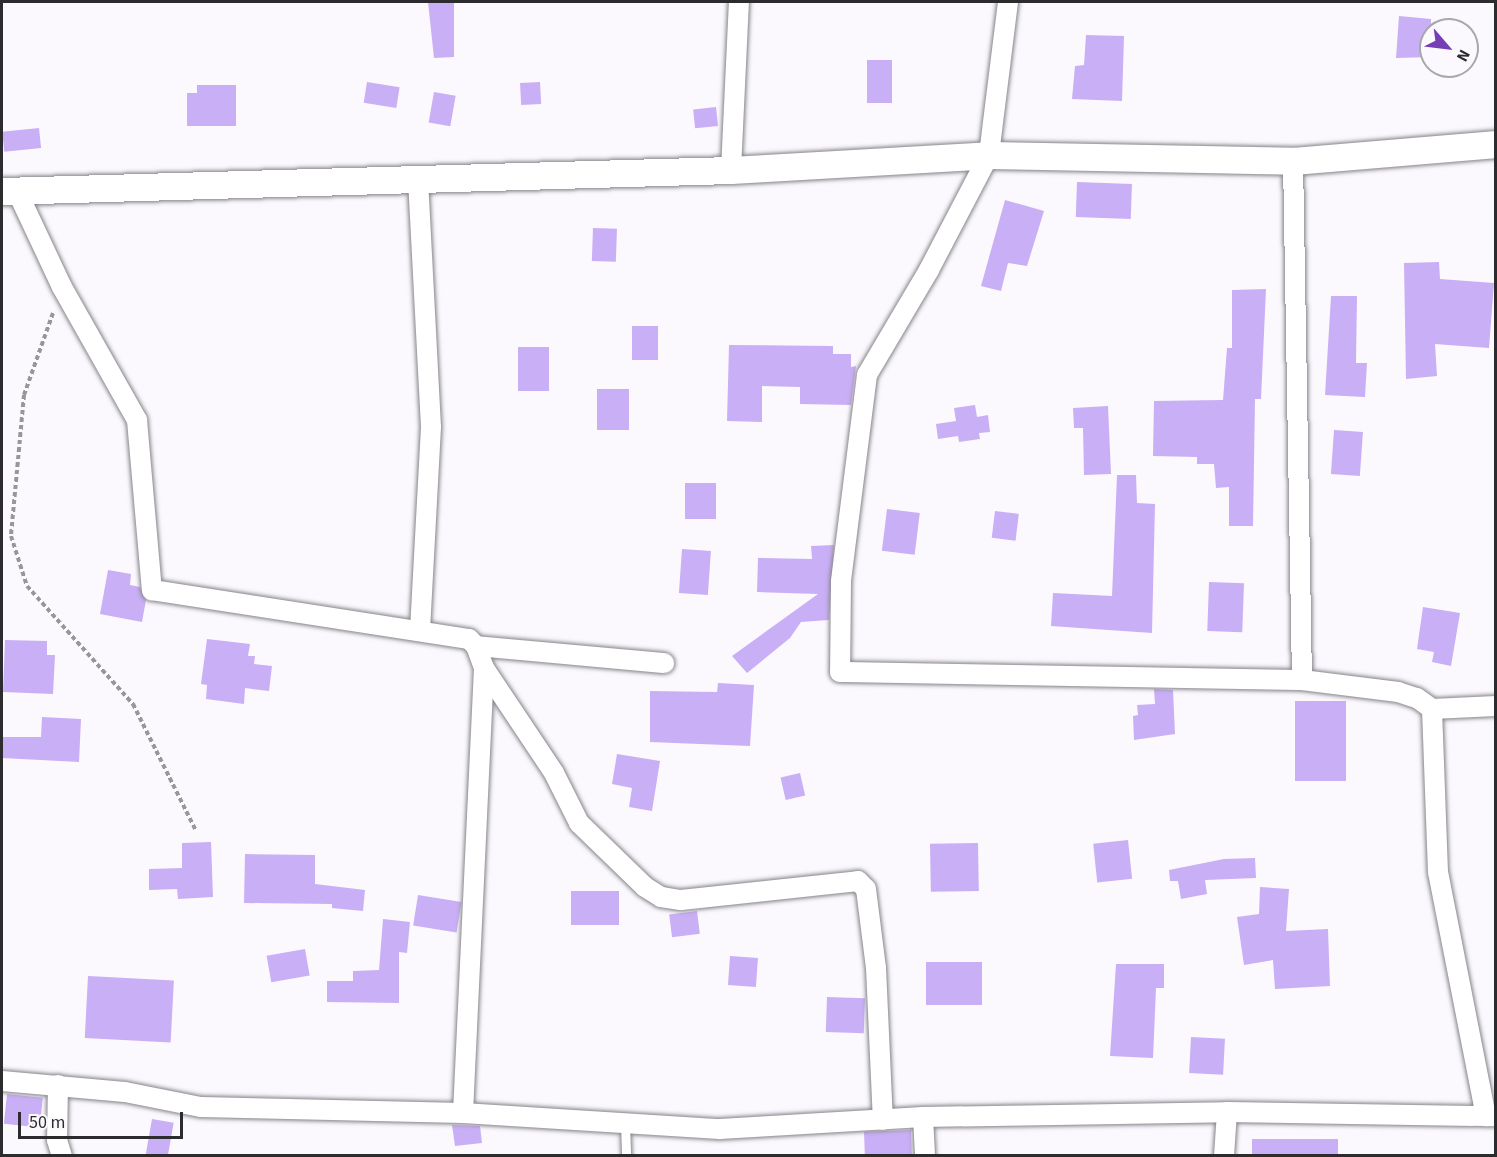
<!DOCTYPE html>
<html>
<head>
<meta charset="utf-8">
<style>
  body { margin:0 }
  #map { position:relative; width:1497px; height:1157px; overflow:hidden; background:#fbf9fe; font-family:"Source Sans 3",sans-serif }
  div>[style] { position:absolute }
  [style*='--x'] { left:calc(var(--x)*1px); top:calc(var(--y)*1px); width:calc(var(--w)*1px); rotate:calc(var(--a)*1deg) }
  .building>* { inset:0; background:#c9aff5; transform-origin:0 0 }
  .path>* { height:4px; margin-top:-2px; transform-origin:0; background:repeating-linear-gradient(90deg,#98969a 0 4.5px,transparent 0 7.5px) }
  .roads { filter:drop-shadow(0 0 2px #86848a) drop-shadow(0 0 2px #86848a) }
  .service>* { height:9px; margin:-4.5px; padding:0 4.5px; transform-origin:4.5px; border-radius:4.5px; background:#fff }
  .minor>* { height:20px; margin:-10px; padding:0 10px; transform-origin:10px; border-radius:10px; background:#fff }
  .secondary>* { height:27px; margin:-13.5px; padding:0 13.5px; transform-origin:13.5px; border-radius:13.5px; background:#fff }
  span { translate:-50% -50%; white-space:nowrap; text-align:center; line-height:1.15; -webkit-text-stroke:5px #fbf9fe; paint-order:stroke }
  .frame { position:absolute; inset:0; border:3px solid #2c2b2d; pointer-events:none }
  .north { position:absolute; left:1419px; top:18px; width:60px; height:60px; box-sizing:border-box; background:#fbf9fe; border:2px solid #a8a7aa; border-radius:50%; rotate:118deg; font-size:16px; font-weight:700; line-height:24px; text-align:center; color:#2c2b2d }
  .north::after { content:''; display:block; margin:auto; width:21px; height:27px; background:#743eb4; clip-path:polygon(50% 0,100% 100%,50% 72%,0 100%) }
  .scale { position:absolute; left:18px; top:1112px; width:165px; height:27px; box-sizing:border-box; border:3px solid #2c2b2d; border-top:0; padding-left:8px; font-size:18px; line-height:21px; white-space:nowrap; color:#2c2b2d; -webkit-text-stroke:4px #fbf9fe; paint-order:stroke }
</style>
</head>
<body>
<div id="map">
  <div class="building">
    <div style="clip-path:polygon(428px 2px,454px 3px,454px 57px,434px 58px)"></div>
    <div style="clip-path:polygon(1399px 16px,1431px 19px,1431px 57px,1396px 58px)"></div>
    <div style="clip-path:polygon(1086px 35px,1124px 36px,1122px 101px,1072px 99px,1075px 66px,1084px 65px)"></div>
    <div style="left:867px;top:60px;width:25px;height:43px"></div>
    <div style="left:367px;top:82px;width:33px;height:21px;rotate:9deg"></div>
    <div style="left:540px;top:82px;width:22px;height:20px;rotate:87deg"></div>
    <div style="clip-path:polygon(197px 85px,236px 85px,236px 126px,187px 126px,187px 93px,197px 93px)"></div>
    <div style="left:434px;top:92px;width:22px;height:31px;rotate:10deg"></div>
    <div style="left:716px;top:107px;width:19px;height:23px;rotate:84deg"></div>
    <div style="left:39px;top:128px;width:20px;height:37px;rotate:84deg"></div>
    <div style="left:1077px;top:182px;width:55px;height:35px;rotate:2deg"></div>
    <div style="clip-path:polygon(1005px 200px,1044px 211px,1027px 266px,1008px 263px,1001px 291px,981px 286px)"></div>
    <div style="left:593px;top:228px;width:24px;height:33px;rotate:2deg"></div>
    <div style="clip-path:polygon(1439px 262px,1440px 279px,1494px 283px,1489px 348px,1435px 344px,1437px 376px,1406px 379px,1404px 263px)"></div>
    <div style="clip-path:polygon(1266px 289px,1261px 399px,1255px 399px,1253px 526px,1229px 526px,1229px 487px,1216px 488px,1214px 464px,1197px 464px,1197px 457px,1153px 456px,1154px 401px,1223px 400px,1227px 348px,1232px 348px,1232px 290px)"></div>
    <div style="clip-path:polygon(1331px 296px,1357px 296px,1356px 363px,1367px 363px,1365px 397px,1325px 395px)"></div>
    <div style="left:632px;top:326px;width:26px;height:34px"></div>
    <div style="clip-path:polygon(729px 345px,833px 346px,833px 354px,851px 354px,851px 367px,856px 366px,851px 405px,800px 404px,800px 387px,762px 386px,762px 422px,727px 421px)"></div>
    <div style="left:518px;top:347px;width:31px;height:44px"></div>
    <div style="left:629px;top:389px;width:41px;height:32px;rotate:90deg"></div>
    <div style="clip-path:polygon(975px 405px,977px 417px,988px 415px,990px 432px,979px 433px,980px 439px,959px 442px,958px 436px,938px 439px,936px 424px,956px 421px,954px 408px)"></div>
    <div style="clip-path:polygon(1108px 406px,1111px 474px,1084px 475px,1083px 428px,1074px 428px,1073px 408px)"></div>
    <div style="left:1334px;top:430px;width:29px;height:44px;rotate:4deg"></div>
    <div style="clip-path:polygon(1117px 475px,1136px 475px,1137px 503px,1155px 504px,1152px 633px,1051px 626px,1053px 593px,1112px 596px)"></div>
    <div style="left:685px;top:483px;width:31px;height:36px"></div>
    <div style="left:887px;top:509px;width:33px;height:42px;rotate:7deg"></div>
    <div style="left:995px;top:511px;width:24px;height:27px;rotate:7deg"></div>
    <div style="clip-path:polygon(834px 545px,829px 620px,801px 622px,790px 638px,747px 673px,732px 656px,818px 594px,757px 592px,758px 558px,812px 559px,811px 546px)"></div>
    <div style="left:682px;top:549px;width:29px;height:44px;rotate:4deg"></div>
    <div style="clip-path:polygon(108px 570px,131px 574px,130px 585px,140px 587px,146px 600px,142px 622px,100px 614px)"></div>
    <div style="left:1209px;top:582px;width:35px;height:49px;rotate:2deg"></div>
    <div style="clip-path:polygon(1423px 607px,1460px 613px,1451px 666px,1432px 662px,1434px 652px,1417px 649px)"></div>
    <div style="clip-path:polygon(207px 639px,250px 644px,248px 656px,255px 656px,254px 664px,272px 666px,269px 691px,245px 688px,244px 704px,206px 699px,207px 685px,201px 684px)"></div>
    <div style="clip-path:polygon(5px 640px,47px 641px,47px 655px,55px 655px,53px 694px,3px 692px)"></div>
    <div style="clip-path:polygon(718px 683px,754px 685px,750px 746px,650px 742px,650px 691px,717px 692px)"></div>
    <div style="clip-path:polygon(1154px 689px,1173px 690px,1175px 734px,1134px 740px,1133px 716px,1138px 715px,1137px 705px,1155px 704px)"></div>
    <div style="left:1295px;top:701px;width:51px;height:80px"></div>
    <div style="clip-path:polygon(42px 717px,81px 719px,79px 762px,2px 758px,2px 737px,41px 737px)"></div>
    <div style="clip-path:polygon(617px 754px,660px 761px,652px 811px,629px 807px,632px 788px,612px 784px)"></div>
    <div style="left:800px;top:773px;width:23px;height:20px;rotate:77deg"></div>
    <div style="left:1128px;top:840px;width:39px;height:35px;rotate:84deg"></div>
    <div style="clip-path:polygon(211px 842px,213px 897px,178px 899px,177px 889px,149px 890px,149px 869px,182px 868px,182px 843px)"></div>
    <div style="left:978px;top:843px;width:48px;height:48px;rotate:89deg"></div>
    <div style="clip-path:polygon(245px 854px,315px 855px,315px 884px,365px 890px,363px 911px,332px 908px,332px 904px,244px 903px)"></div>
    <div style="clip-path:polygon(1255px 858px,1256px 878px,1205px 880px,1207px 894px,1181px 899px,1178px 881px,1170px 881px,1169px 870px,1224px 859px)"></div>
    <div style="clip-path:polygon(1260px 887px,1289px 889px,1286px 931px,1328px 929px,1330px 986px,1275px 989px,1273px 960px,1244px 965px,1237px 917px,1259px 914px)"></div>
    <div style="left:619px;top:891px;width:34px;height:48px;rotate:90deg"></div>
    <div style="left:418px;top:895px;width:44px;height:31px;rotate:9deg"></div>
    <div style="left:697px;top:911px;width:23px;height:28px;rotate:83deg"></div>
    <div style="clip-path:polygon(383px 919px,410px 922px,407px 953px,399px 952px,399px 1003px,327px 1002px,327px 981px,353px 981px,353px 971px,379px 970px)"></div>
    <div style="left:305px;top:949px;width:27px;height:39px;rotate:80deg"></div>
    <div style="left:730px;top:956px;width:28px;height:29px;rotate:4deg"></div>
    <div style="left:926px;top:962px;width:56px;height:43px"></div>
    <div style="clip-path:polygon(1116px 964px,1164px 964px,1164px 988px,1156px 988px,1153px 1058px,1110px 1056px)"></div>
    <div style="left:88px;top:976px;width:86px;height:62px;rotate:3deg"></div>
    <div style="left:827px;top:997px;width:38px;height:35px;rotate:2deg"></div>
    <div style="left:1191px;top:1037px;width:34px;height:36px;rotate:3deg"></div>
    <div style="left:7px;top:1094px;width:36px;height:30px;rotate:6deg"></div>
    <div style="left:152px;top:1119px;width:22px;height:37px;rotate:10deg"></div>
    <div style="clip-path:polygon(452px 1125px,480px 1126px,482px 1143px,455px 1146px)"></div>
    <div style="left:911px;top:1130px;width:25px;height:47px;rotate:88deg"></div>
    <div style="left:1252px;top:1139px;width:86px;height:16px"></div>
  </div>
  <div class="path">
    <div style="--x:53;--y:313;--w:87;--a:109.5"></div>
    <div style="--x:24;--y:395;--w:142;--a:95.3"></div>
    <div style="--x:11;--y:536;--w:52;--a:72.3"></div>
    <div style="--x:27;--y:586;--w:159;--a:48.1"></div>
    <div style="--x:133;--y:704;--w:142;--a:63.6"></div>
  </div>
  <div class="roads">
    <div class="service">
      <div style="--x:625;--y:1123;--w:33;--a:88"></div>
    </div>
    <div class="minor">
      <div style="--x:1008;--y:2;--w:154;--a:97.1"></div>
      <div style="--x:989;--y:155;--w:130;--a:117.6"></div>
      <div style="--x:929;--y:270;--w:122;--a:120.6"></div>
      <div style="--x:867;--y:375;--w:209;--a:97.2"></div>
      <div style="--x:841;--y:582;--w:90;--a:90.6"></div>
      <div style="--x:840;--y:672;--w:462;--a:1"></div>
      <div style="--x:1302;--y:680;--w:519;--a:-90.99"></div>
      <div style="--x:731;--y:170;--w:168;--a:-87.3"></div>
      <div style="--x:418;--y:179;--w:248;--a:87"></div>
      <div style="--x:431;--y:427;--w:204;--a:93.1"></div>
      <div style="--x:16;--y:189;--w:108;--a:64.9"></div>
      <div style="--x:62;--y:287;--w:153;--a:60.6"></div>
      <div style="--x:137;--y:420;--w:171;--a:85"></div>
      <div style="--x:152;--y:590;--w:321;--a:8.8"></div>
      <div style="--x:469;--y:639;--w:10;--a:45"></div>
      <div style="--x:476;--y:646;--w:23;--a:70"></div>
      <div style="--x:484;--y:668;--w:126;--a:56.3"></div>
      <div style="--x:554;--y:773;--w:56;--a:63.4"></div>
      <div style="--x:579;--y:823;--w:92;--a:44.1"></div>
      <div style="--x:645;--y:887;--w:19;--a:32"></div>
      <div style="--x:661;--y:897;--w:20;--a:9"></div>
      <div style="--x:681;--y:900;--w:178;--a:-6.1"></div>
      <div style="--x:858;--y:881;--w:11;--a:45"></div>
      <div style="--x:866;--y:889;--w:80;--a:82.8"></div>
      <div style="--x:876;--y:968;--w:152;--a:87.4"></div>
      <div style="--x:476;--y:646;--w:189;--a:5.2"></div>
      <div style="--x:1302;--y:680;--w:97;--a:7.1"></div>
      <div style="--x:1398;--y:692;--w:20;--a:18"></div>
      <div style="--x:1417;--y:698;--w:19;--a:36"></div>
      <div style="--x:1432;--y:709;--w:64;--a:-2.7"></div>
      <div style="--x:1432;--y:709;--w:163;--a:87.9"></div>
      <div style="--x:1438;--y:872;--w:249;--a:78.9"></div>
      <div style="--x:2;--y:1081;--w:123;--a:5.1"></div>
      <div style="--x:125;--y:1092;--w:77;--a:11.2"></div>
      <div style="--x:201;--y:1107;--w:262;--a:1.3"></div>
      <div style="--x:463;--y:1113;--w:257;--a:3.6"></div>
      <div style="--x:720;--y:1129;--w:203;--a:-3.4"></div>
      <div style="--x:923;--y:1117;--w:304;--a:-0.9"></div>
      <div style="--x:1227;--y:1112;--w:269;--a:0.9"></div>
      <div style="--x:58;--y:1085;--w:55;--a:91"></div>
      <div style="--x:57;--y:1140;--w:17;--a:73"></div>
      <div style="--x:463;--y:1113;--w:445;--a:-87.3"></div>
      <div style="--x:923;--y:1117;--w:39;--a:87"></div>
      <div style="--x:1224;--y:1156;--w:44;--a:-86.1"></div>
    </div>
    <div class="secondary">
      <div style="--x:2;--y:191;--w:729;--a:-1.65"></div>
      <div style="--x:731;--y:170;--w:258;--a:-3.3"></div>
      <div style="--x:989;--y:155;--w:304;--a:1.1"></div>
      <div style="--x:1293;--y:161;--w:204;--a:-4.8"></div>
    </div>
  </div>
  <div class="frame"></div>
  <div class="north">N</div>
  <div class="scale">50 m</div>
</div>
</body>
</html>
